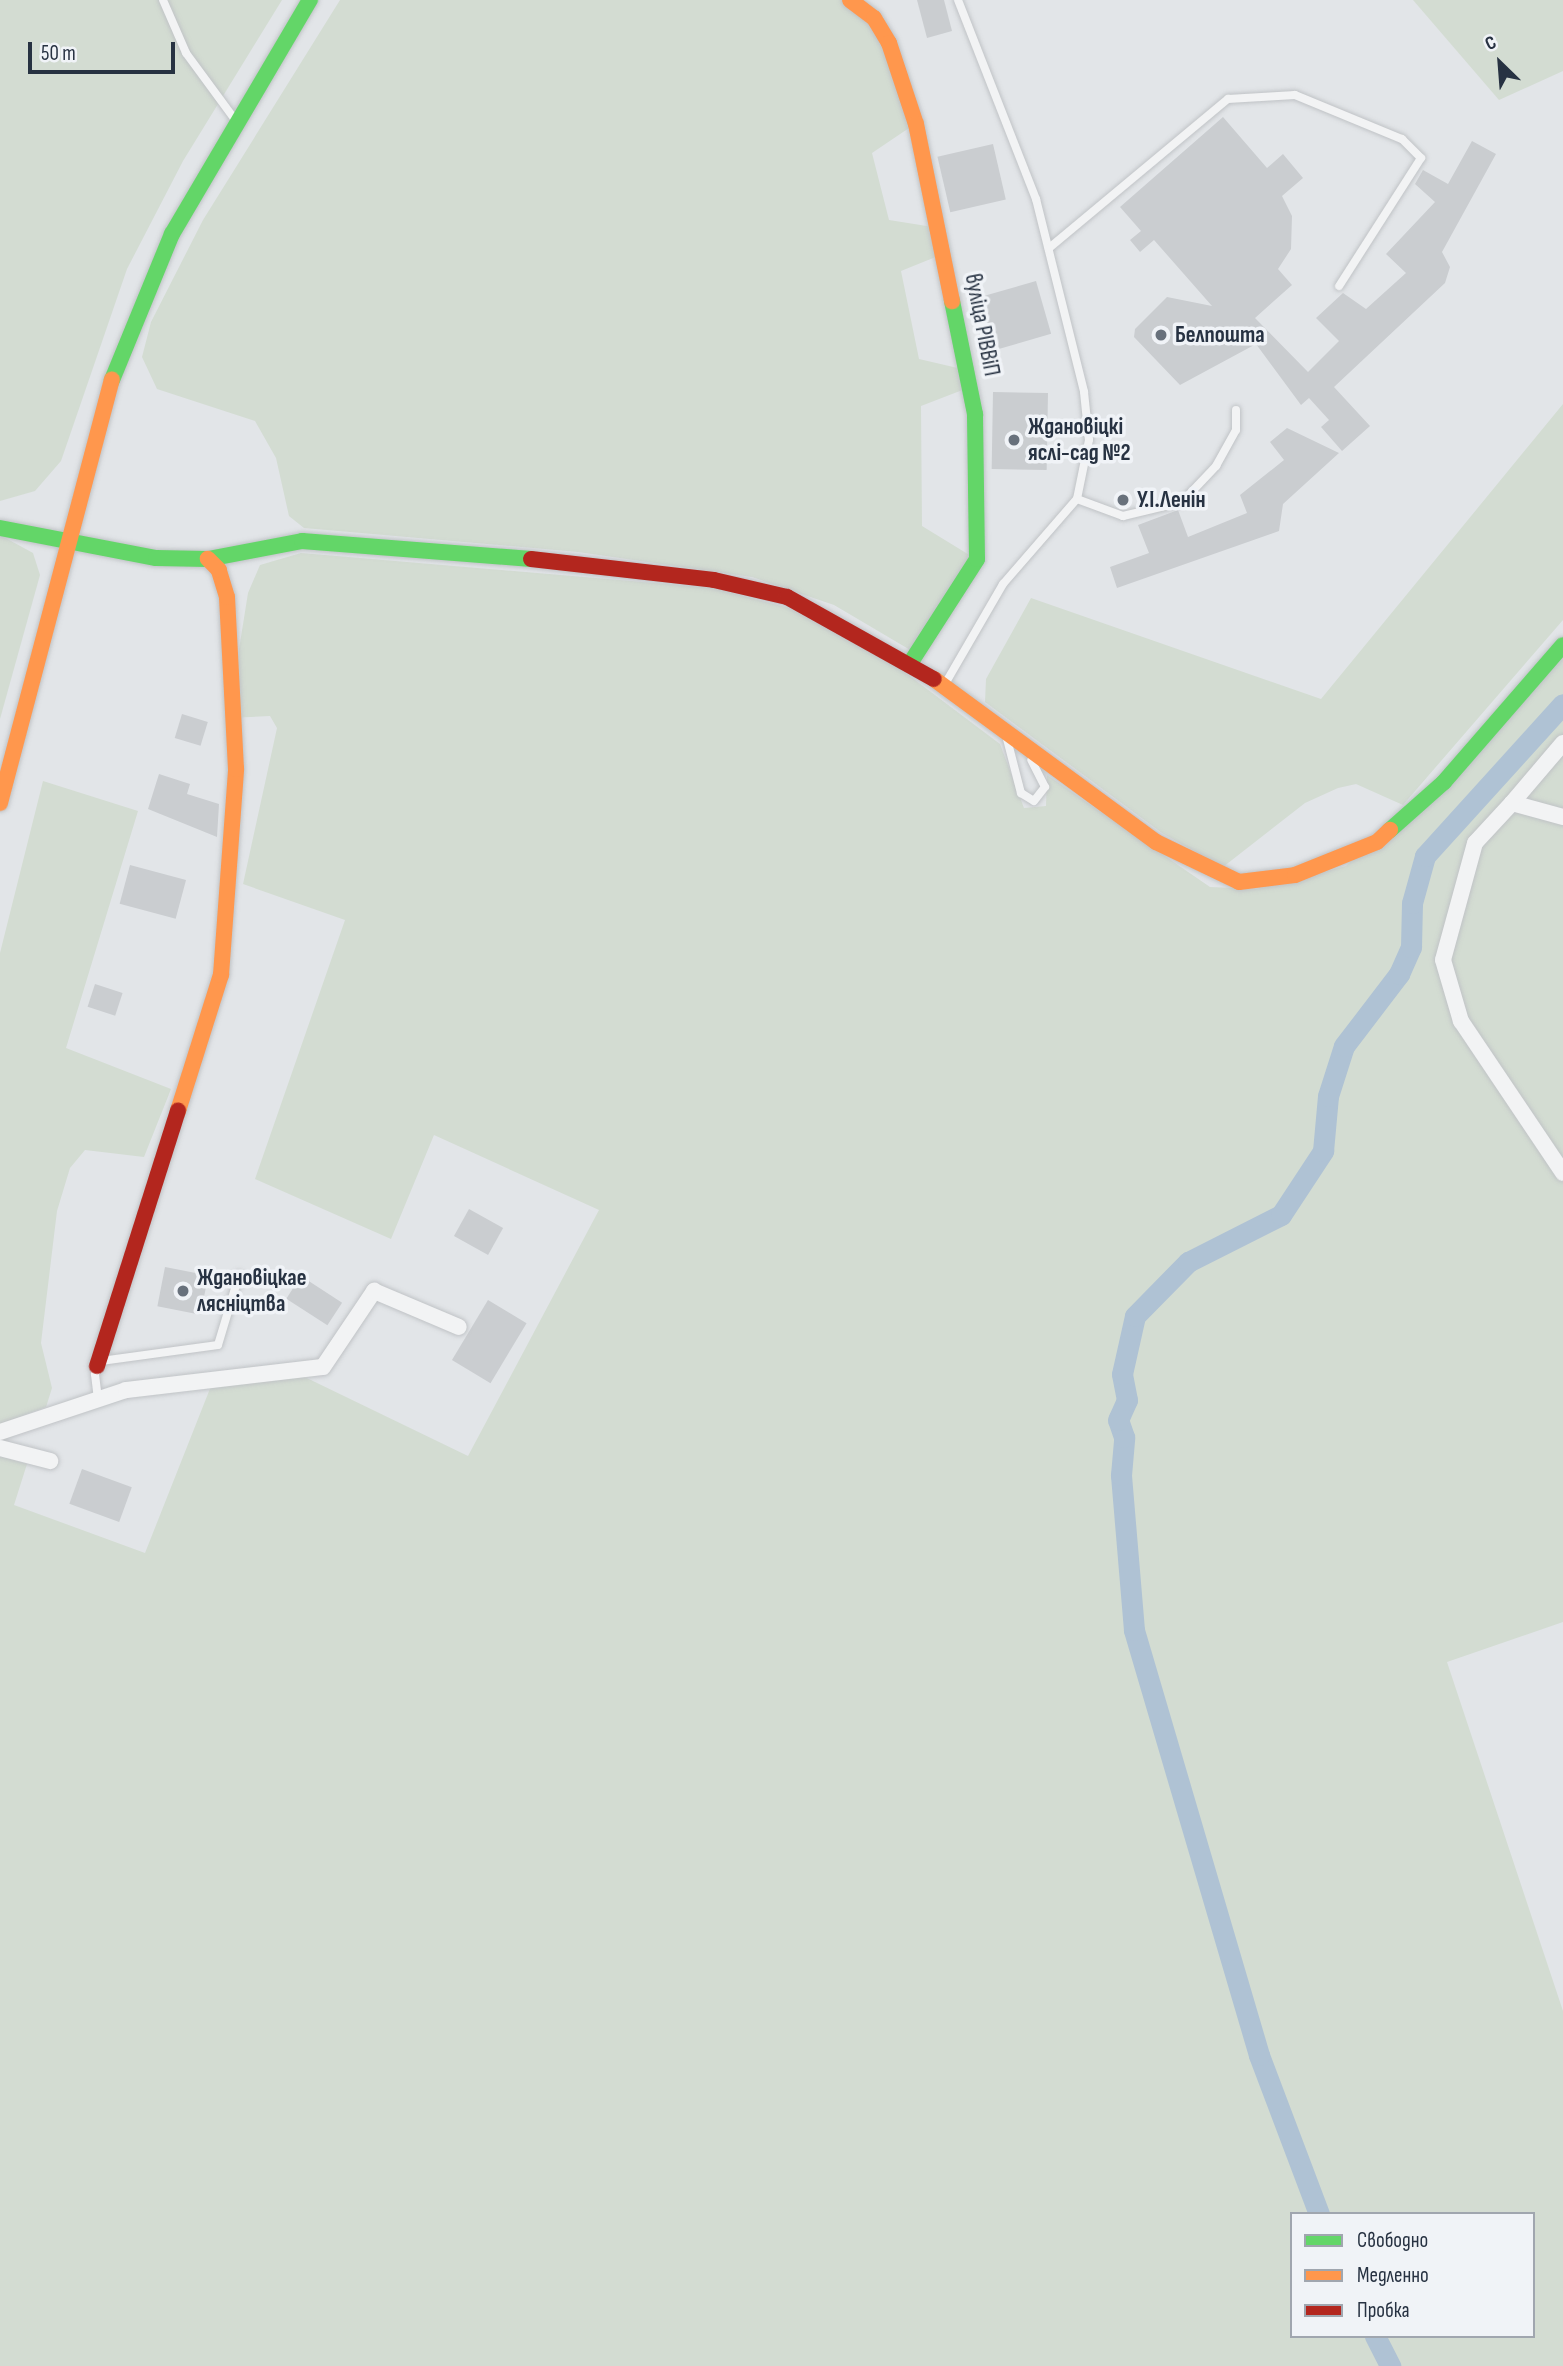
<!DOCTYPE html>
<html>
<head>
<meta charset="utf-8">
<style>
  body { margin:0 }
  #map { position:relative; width:1563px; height:2366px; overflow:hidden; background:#e2e5e8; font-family:"Sofia Sans Condensed",sans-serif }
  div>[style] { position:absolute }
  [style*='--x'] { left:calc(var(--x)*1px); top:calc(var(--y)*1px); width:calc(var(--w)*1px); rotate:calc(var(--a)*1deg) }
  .green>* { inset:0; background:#d3dcd2 }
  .canal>* { height:21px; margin:-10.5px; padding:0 10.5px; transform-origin:10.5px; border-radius:10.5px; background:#afc2d4 }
  .building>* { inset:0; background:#cacdd0; transform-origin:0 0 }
  .roads { filter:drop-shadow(0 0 2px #c0c3c6) drop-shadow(0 0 2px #c0c3c6) }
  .lane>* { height:8px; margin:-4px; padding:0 4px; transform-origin:4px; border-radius:4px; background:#f2f3f4 }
  .street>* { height:16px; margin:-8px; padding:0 8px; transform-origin:8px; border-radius:8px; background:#f2f3f4 }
  .fast>* { height:16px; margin:-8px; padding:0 8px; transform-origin:8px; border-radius:8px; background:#63d668 }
  .slow>* { height:16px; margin:-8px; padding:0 8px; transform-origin:8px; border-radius:8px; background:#ff974d }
  .jam>* { height:16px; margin:-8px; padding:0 8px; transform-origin:8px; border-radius:8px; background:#b3261e }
  .dots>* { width:19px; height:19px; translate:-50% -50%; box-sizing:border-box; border:4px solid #f0f3f7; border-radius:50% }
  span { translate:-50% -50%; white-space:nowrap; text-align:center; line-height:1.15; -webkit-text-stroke:7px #f0f3f7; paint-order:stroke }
  .street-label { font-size:23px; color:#273242 }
  .poi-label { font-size:23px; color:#273242; font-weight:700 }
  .left { translate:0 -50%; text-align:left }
  .legend { position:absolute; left:1290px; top:2212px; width:245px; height:126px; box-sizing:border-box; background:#f0f3f7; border:2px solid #a0a6af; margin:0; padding:9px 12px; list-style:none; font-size:21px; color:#273242 }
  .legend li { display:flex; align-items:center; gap:14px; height:35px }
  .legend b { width:35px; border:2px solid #a0a6af }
  .north { position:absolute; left:1465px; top:28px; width:70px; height:70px; -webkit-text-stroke:5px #f0f3f7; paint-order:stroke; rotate:335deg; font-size:19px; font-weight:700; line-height:28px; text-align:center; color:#273242 }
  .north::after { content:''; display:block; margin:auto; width:24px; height:32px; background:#273242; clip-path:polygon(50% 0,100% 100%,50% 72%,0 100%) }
  .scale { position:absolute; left:28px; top:42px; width:147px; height:32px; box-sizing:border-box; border:4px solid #273242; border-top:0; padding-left:9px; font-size:21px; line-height:24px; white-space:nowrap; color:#273242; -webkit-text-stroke:5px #f0f3f7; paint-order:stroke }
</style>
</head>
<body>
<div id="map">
  <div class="green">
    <div style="clip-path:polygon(0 0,282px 0,183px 161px,127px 269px,61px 461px,35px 491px,0 501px)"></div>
    <div style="clip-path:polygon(340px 0,846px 0,873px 22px,912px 126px,872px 153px,889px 220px,933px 227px,938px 256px,901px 271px,919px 359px,962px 369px,965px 389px,921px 406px,922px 526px,971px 556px,912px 651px,834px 605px,752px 577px,578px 552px,304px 528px,289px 516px,276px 458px,255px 421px,157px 389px,142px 357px,151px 322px,203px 220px)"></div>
    <div style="clip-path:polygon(1413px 0,1563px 0,1563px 71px,1499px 100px)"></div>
    <div style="clip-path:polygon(1563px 404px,1563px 620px,1403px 805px,1356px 784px,1338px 788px,1305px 803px,1223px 867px,1162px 833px,985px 702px,986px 679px,1031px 598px,1321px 699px)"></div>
    <div style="clip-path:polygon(0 535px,33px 553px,40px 575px,0 719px)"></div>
    <div style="clip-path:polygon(evenodd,301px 553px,713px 588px,789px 608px,899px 668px,1000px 744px,1024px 808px,1046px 806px,1047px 775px,1210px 887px,1257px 889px,1346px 866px,1563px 659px,1563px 739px,1475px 843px,1513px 805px,1563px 819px,1563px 1622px,1447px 1662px,1563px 2011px,1563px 2366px,0 2366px,0 1456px,27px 1464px,14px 1505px,145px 1553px,215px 1376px,284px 1367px,468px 1456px,599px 1210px,434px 1135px,391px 1239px,255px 1179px,345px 920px,243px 884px,277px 728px,270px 716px,228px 718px,248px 593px,260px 565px,301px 553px,1292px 2214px,1533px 2214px,1533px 2336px,1292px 2336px,1292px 2214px)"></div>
    <div style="clip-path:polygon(1563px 747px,1563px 815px,1515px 802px)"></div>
    <div style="clip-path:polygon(43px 781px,138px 811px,66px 1048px,171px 1089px,144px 1157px,85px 1150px,70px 1168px,57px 1211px,41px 1343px,52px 1388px,46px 1407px,0 1424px,0 953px)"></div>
  </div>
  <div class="canal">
    <div style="--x:1319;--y:2214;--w:170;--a:-110.7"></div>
    <div style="--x:1259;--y:2055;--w:443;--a:-106.4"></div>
    <div style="--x:1134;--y:1630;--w:156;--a:-94.8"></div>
    <div style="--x:1121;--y:1475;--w:38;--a:-85"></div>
    <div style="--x:1124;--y:1437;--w:18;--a:-109"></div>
    <div style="--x:1118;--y:1420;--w:22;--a:-66"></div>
    <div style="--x:1127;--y:1400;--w:26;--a:-101"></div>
    <div style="--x:1122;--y:1374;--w:59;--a:-77.4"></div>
    <div style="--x:1135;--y:1316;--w:76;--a:-45.5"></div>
    <div style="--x:1188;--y:1262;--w:104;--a:-26.8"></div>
    <div style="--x:1281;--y:1215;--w:77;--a:-56.7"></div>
    <div style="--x:1323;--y:1151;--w:55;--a:-84.8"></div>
    <div style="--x:1328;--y:1096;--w:52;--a:-72.3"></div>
    <div style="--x:1344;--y:1046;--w:91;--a:-52.6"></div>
    <div style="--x:1399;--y:974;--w:30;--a:-66"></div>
    <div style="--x:1411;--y:947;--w:44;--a:-88.7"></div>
    <div style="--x:1412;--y:903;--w:49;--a:-74.5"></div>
    <div style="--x:1425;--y:856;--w:205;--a:-47.8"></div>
    <div style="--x:1375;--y:2336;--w:34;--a:63"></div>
  </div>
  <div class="building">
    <div style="clip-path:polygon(917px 0,944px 0,952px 31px,927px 38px)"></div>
    <div style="clip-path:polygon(1223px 117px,1267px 168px,1283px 154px,1303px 178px,1282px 196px,1292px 216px,1291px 249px,1278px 269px,1292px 285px,1255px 318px,1308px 372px,1339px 341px,1316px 318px,1343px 293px,1366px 309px,1406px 273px,1386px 254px,1435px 202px,1415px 184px,1423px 170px,1448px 184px,1472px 141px,1496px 154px,1442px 252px,1450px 267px,1445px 283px,1334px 387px,1370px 426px,1342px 451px,1321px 427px,1329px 420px,1309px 398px,1301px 405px,1256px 344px,1180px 385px,1134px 337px,1135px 329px,1167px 297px,1212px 306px,1154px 240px,1140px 252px,1130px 240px,1141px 231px,1120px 207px)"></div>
    <div style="left:993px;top:144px;width:57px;height:57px;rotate:77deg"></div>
    <div style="left:1036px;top:281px;width:55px;height:69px;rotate:74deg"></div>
    <div style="left:993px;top:392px;width:55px;height:77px;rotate:1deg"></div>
    <div style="clip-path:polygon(1287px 428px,1339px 453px,1283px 504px,1279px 531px,1117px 588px,1110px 567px,1149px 553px,1138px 525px,1178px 510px,1188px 537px,1247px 513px,1240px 495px,1284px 460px,1270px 442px)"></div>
    <div style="left:182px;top:714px;width:27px;height:25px;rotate:17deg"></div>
    <div style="clip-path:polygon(159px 774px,190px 784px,187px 794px,219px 804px,217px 837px,148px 809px)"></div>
    <div style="left:130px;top:865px;width:58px;height:40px;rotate:15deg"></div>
    <div style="left:95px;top:984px;width:29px;height:24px;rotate:18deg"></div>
    <div style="left:469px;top:1209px;width:39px;height:31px;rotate:29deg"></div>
    <div style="left:165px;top:1267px;width:44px;height:40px;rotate:11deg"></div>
    <div style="left:301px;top:1276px;width:49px;height:27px;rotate:33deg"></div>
    <div style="left:488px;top:1300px;width:45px;height:70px;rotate:31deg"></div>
    <div style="left:82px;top:1469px;width:53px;height:37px;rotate:20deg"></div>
  </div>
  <div class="roads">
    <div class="lane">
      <div style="--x:163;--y:0;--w:58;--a:66.5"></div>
      <div style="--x:186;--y:53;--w:84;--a:53.7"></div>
      <div style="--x:958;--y:0;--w:214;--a:68.6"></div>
      <div style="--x:1036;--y:199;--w:199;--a:76"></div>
      <div style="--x:1084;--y:392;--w:48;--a:84.1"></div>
      <div style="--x:1089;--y:440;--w:60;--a:101.5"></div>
      <div style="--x:1049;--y:248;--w:233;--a:-39.8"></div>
      <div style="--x:1228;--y:99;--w:67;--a:-3.4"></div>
      <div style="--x:1295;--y:95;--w:116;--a:22.4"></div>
      <div style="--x:1402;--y:139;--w:27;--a:45"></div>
      <div style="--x:1421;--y:158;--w:152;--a:122.6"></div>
      <div style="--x:945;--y:684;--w:116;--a:-59.9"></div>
      <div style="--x:1003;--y:584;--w:113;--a:-49"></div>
      <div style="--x:1077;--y:499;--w:49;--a:20.3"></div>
      <div style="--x:1123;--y:516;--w:61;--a:-13.3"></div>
      <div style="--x:1182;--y:502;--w:50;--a:-46.6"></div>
      <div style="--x:1216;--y:466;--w:41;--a:-60.9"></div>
      <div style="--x:1236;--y:430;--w:20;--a:-90"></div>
      <div style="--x:1007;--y:739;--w:56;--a:75.5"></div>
      <div style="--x:1021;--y:793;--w:15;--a:32"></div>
      <div style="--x:1034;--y:801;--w:18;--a:-52"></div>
      <div style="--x:1045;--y:787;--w:30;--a:-117"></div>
      <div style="--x:98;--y:1399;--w:25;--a:-97"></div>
      <div style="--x:95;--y:1374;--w:14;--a:-65"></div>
      <div style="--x:101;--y:1361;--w:118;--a:-7.8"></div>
      <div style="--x:218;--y:1345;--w:73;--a:-73.3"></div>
    </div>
    <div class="street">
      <div style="--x:1563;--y:743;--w:79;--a:130.4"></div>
      <div style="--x:1512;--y:803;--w:53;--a:15.4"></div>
      <div style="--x:1512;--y:803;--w:54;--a:132.8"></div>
      <div style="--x:1475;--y:843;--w:121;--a:105.3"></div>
      <div style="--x:1443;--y:960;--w:64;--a:73.6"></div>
      <div style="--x:1461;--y:1021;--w:183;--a:56.1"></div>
      <div style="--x:0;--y:1432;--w:133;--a:-18.4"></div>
      <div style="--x:126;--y:1390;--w:198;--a:-6.7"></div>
      <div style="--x:323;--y:1367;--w:92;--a:-56.1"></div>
      <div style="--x:374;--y:1291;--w:92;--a:23"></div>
      <div style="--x:0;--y:1448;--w:52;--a:14.6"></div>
    </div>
    <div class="fast">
      <div style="--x:112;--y:380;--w:158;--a:-67.7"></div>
      <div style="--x:172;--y:234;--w:272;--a:-59.5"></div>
      <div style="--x:0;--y:528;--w:159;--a:10.9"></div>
      <div style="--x:156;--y:558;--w:52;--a:1.1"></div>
      <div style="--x:208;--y:559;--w:96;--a:-10.8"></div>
      <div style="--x:302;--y:541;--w:230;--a:4.5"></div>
      <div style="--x:911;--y:662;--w:122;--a:-57.3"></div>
      <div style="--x:977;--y:559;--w:145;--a:-90.8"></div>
      <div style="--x:975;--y:414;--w:115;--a:-101.5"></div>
      <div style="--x:1390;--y:830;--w:72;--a:-41.6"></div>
      <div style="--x:1444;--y:782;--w:181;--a:-49"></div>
    </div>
    <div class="slow">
      <div style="--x:850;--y:0;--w:30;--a:37"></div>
      <div style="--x:874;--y:18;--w:29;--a:59"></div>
      <div style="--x:889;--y:43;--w:85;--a:71.6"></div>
      <div style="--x:916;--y:124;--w:181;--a:78.5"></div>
      <div style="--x:934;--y:679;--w:275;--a:36.3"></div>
      <div style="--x:1156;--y:842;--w:92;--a:25.7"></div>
      <div style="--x:1239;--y:882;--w:56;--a:-7.1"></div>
      <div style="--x:1295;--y:875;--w:88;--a:-21.9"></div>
      <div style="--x:1377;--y:842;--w:18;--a:-43"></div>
      <div style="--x:0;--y:803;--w:438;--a:-75.2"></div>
      <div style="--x:178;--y:1111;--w:143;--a:-72.5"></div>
      <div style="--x:221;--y:975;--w:207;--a:-85.8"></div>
      <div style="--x:236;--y:769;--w:172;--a:-93"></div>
      <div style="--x:227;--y:597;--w:28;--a:-107"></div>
      <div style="--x:219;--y:570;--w:16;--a:-135"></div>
    </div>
    <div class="jam">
      <div style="--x:531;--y:559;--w:184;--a:6.5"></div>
      <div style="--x:714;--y:580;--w:75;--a:13.1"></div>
      <div style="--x:787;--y:597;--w:168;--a:29.2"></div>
      <div style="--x:97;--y:1366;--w:268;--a:-72.4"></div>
    </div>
  </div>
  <div class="dots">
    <div style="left:1161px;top:335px;background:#68717c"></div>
    <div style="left:1014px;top:440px;background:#68717c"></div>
    <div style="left:1123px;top:500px;background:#68717c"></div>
    <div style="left:183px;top:1291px;background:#68717c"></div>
  </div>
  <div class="street-label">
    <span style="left:982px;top:325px;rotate:79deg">вуліца РІВВіП</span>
  </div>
  <div class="poi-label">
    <span class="left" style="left:1175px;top:335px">Белпошта</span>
    <span class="left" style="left:1028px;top:440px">Ждановіцкі<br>яслі-сад №2</span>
    <span class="left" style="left:1137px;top:500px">У.І.Ленін</span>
    <span class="left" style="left:197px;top:1291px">Ждановіцкае<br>лясніцтва</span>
  </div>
  <ul class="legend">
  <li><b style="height:9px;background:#63d668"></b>Свободно</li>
  <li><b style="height:9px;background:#ff974d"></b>Медленно</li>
  <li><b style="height:9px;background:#b3261e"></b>Пробка</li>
  </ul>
  <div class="north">С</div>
  <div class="scale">50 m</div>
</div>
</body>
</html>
